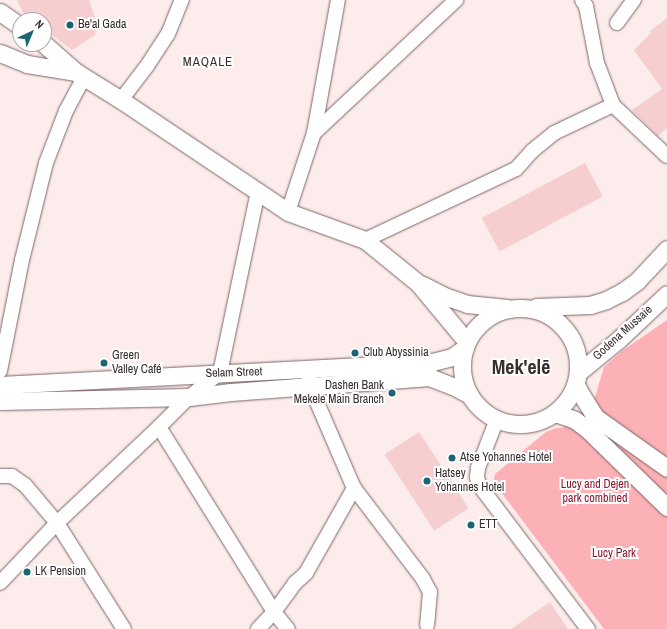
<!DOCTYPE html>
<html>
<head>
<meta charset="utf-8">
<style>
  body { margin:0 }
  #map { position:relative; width:667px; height:629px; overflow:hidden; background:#fdecec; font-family:"Archivo Narrow",sans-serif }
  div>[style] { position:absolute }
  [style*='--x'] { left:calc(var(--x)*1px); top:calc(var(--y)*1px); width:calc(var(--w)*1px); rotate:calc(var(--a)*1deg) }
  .green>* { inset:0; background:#fcb1b6 }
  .building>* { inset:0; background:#f6cecf; transform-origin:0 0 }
  .roads { filter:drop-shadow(0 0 1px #7e6566) drop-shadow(0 0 1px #7e6566) }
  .minor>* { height:14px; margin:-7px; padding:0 7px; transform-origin:7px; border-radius:7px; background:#fff }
  .tertiary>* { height:17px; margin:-8.5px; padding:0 8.5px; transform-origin:8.5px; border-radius:8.5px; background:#fff }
  .tertiary>.ring { margin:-8.5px; padding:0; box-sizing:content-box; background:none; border:17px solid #fff; border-radius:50% }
  .dots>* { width:11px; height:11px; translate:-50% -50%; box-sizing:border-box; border:2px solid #fefefe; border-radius:50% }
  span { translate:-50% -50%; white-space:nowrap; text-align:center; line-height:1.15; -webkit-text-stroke:4px #fefefe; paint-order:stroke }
  .poi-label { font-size:12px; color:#372d2d }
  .left { translate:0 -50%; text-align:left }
  .right { translate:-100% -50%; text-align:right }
  .street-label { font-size:12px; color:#372d2d }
  .park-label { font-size:12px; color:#86172f }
  .neighbourhood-label { font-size:13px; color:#372d2d; letter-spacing:1px }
  .town-label { font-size:20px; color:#372d2d; font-weight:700 }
  .north { position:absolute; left:12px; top:12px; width:40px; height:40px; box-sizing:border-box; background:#fefefe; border:1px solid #aeaaaa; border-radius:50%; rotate:44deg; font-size:11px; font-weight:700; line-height:16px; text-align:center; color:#372d2d }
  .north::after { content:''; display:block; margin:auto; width:14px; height:18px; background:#1b6471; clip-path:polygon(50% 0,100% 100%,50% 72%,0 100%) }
</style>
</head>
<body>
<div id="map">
  <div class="green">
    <div style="clip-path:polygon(667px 320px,667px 629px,604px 629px,501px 492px,494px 480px,495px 474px,546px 432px,556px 428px,562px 428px,575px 420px,595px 397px,604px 367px,622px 351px)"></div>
  </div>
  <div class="building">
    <div style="clip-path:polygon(17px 0,89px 0,96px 21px,95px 35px,72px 50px,44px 29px,44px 20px,33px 20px,23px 13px)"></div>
    <div style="clip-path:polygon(667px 18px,667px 128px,658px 136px,632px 110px,662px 89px,634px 50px,651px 33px,650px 31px)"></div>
    <div style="left:585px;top:163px;width:38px;height:117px;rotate:62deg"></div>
    <div style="left:419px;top:432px;width:91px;height:41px;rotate:57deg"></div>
    <div style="clip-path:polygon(550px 602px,568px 629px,511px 629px)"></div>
  </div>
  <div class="roads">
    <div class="minor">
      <div style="--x:582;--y:0;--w:7;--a:56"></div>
      <div style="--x:586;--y:6;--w:58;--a:79.1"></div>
      <div style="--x:597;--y:63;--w:45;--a:69.1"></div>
      <div style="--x:613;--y:105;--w:74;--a:43.4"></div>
      <div style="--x:617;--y:23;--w:29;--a:-54"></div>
      <div style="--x:121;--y:100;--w:43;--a:-52.6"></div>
      <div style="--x:147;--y:66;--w:38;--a:-57"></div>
      <div style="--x:168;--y:34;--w:37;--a:-68"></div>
      <div style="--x:314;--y:133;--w:195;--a:-43.1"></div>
      <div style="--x:288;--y:212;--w:83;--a:-71.8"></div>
      <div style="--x:314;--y:133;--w:135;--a:-79.8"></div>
      <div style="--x:365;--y:240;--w:167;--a:-25.2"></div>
      <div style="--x:516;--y:169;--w:24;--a:-48"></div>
      <div style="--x:532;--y:151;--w:28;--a:-39"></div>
      <div style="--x:554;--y:133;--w:65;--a:-25.4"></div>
      <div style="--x:308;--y:370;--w:16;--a:83"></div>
      <div style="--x:310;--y:386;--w:111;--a:66.7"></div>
      <div style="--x:354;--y:488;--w:114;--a:52.8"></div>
      <div style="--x:423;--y:579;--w:15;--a:62"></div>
      <div style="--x:430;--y:592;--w:33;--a:95"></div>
      <div style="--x:0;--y:371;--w:113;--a:-78.8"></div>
      <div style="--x:22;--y:260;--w:100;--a:-76.1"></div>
      <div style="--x:46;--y:163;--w:56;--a:-69"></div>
      <div style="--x:66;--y:111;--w:38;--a:-62"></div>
      <div style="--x:497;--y:419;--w:53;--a:111.2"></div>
      <div style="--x:478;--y:468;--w:9;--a:96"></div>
      <div style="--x:477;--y:477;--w:8;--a:76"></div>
      <div style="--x:479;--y:485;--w:181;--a:52.9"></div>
      <div style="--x:159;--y:427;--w:218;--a:58.1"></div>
      <div style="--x:274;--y:612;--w:22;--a:51"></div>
      <div style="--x:0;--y:476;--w:12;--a:0"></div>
      <div style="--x:12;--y:476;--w:16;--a:35"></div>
      <div style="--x:25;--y:485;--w:50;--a:49.9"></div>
      <div style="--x:57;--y:523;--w:125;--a:57.7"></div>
      <div style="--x:0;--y:583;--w:83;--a:-46.5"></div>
      <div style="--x:57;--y:523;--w:140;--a:-43.3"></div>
      <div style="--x:159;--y:427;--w:42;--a:-45"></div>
      <div style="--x:189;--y:397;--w:39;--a:-38"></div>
      <div style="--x:220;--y:373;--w:186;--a:-78.2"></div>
      <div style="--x:258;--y:629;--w:23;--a:-47"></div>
      <div style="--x:274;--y:612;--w:36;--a:-54"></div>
      <div style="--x:295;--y:583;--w:15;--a:-42"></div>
      <div style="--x:306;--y:573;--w:98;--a:-60.5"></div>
    </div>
    <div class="tertiary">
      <div style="--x:0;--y:12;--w:24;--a:35"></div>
      <div style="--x:44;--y:44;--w:43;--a:41.2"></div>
      <div style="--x:76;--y:72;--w:53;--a:31.9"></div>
      <div style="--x:121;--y:100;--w:201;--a:33.8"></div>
      <div style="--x:288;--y:212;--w:82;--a:20"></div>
      <div style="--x:365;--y:240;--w:68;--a:39.1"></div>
      <div style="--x:418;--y:283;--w:77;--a:50.3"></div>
      <div style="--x:0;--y:53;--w:29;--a:22"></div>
      <div style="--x:27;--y:64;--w:50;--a:9.3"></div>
      <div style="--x:423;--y:285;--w:27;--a:27"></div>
      <div style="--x:447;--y:297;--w:21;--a:19"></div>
      <div style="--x:467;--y:304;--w:40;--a:5.7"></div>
      <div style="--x:536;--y:307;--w:54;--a:-2.1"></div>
      <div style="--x:590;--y:305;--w:17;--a:-17"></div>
      <div style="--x:606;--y:300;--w:18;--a:-27"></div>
      <div style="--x:622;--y:292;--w:19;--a:-36"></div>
      <div style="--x:637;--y:281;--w:44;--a:-46.8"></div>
      <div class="ring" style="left:462px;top:308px;width:99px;height:99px"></div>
      <div style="--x:579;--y:372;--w:50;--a:-39.4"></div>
      <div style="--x:618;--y:340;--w:67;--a:-43.2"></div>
      <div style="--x:576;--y:384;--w:8;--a:67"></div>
      <div style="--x:579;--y:391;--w:31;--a:58"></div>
      <div style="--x:595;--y:417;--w:88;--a:35.3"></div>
      <div style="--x:0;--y:385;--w:433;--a:-3"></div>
      <div style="--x:432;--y:362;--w:21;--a:-14"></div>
      <div style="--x:452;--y:357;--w:16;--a:-35"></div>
      <div style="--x:0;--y:401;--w:189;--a:-1.2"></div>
      <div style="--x:189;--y:397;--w:42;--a:-6.8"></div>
      <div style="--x:231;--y:392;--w:199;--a:-4.3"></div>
      <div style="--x:429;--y:377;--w:26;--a:21"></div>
      <div style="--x:453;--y:386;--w:19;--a:28"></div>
      <div style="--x:555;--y:413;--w:21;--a:19"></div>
      <div style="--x:575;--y:420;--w:15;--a:37"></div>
      <div style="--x:587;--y:429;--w:112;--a:44.3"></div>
    </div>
  </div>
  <div class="dots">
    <div style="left:70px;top:25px;background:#1b6471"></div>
    <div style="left:355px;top:353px;background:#1b6471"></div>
    <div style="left:104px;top:363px;background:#1b6471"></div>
    <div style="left:392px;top:393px;background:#1b6471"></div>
    <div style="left:452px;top:458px;background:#1b6471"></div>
    <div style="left:427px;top:481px;background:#1b6471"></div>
    <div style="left:471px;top:525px;background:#1b6471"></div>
    <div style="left:27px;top:572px;background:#1b6471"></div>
  </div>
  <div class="poi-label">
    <span class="left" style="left:78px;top:25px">Be'al Gada</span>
    <span class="left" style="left:363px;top:353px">Club Abyssinia</span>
    <span class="left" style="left:112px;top:363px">Green<br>Valley Café</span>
    <span class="right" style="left:384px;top:393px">Dashen Bank<br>Mekele Main Branch</span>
    <span class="left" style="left:460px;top:458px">Atse Yohannes Hotel</span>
    <span class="left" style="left:435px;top:481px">Hatsey<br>Yohannes Hotel</span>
    <span class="left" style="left:479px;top:525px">ETT</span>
    <span class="left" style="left:35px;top:572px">LK Pension</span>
  </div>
  <div class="street-label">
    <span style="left:623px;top:333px;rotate:-42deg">Godena Mussaie</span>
    <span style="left:234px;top:373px;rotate:-2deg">Selam Street</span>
  </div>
  <div class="park-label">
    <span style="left:595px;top:492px">Lucy and Dejen<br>park combined</span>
    <span style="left:614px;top:554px">Lucy Park</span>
  </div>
  <div class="neighbourhood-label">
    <span style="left:208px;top:62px">MAQALE</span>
  </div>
  <div class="town-label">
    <span style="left:521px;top:366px">Mek'elē</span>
  </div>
  <div class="north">N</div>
</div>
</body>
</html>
